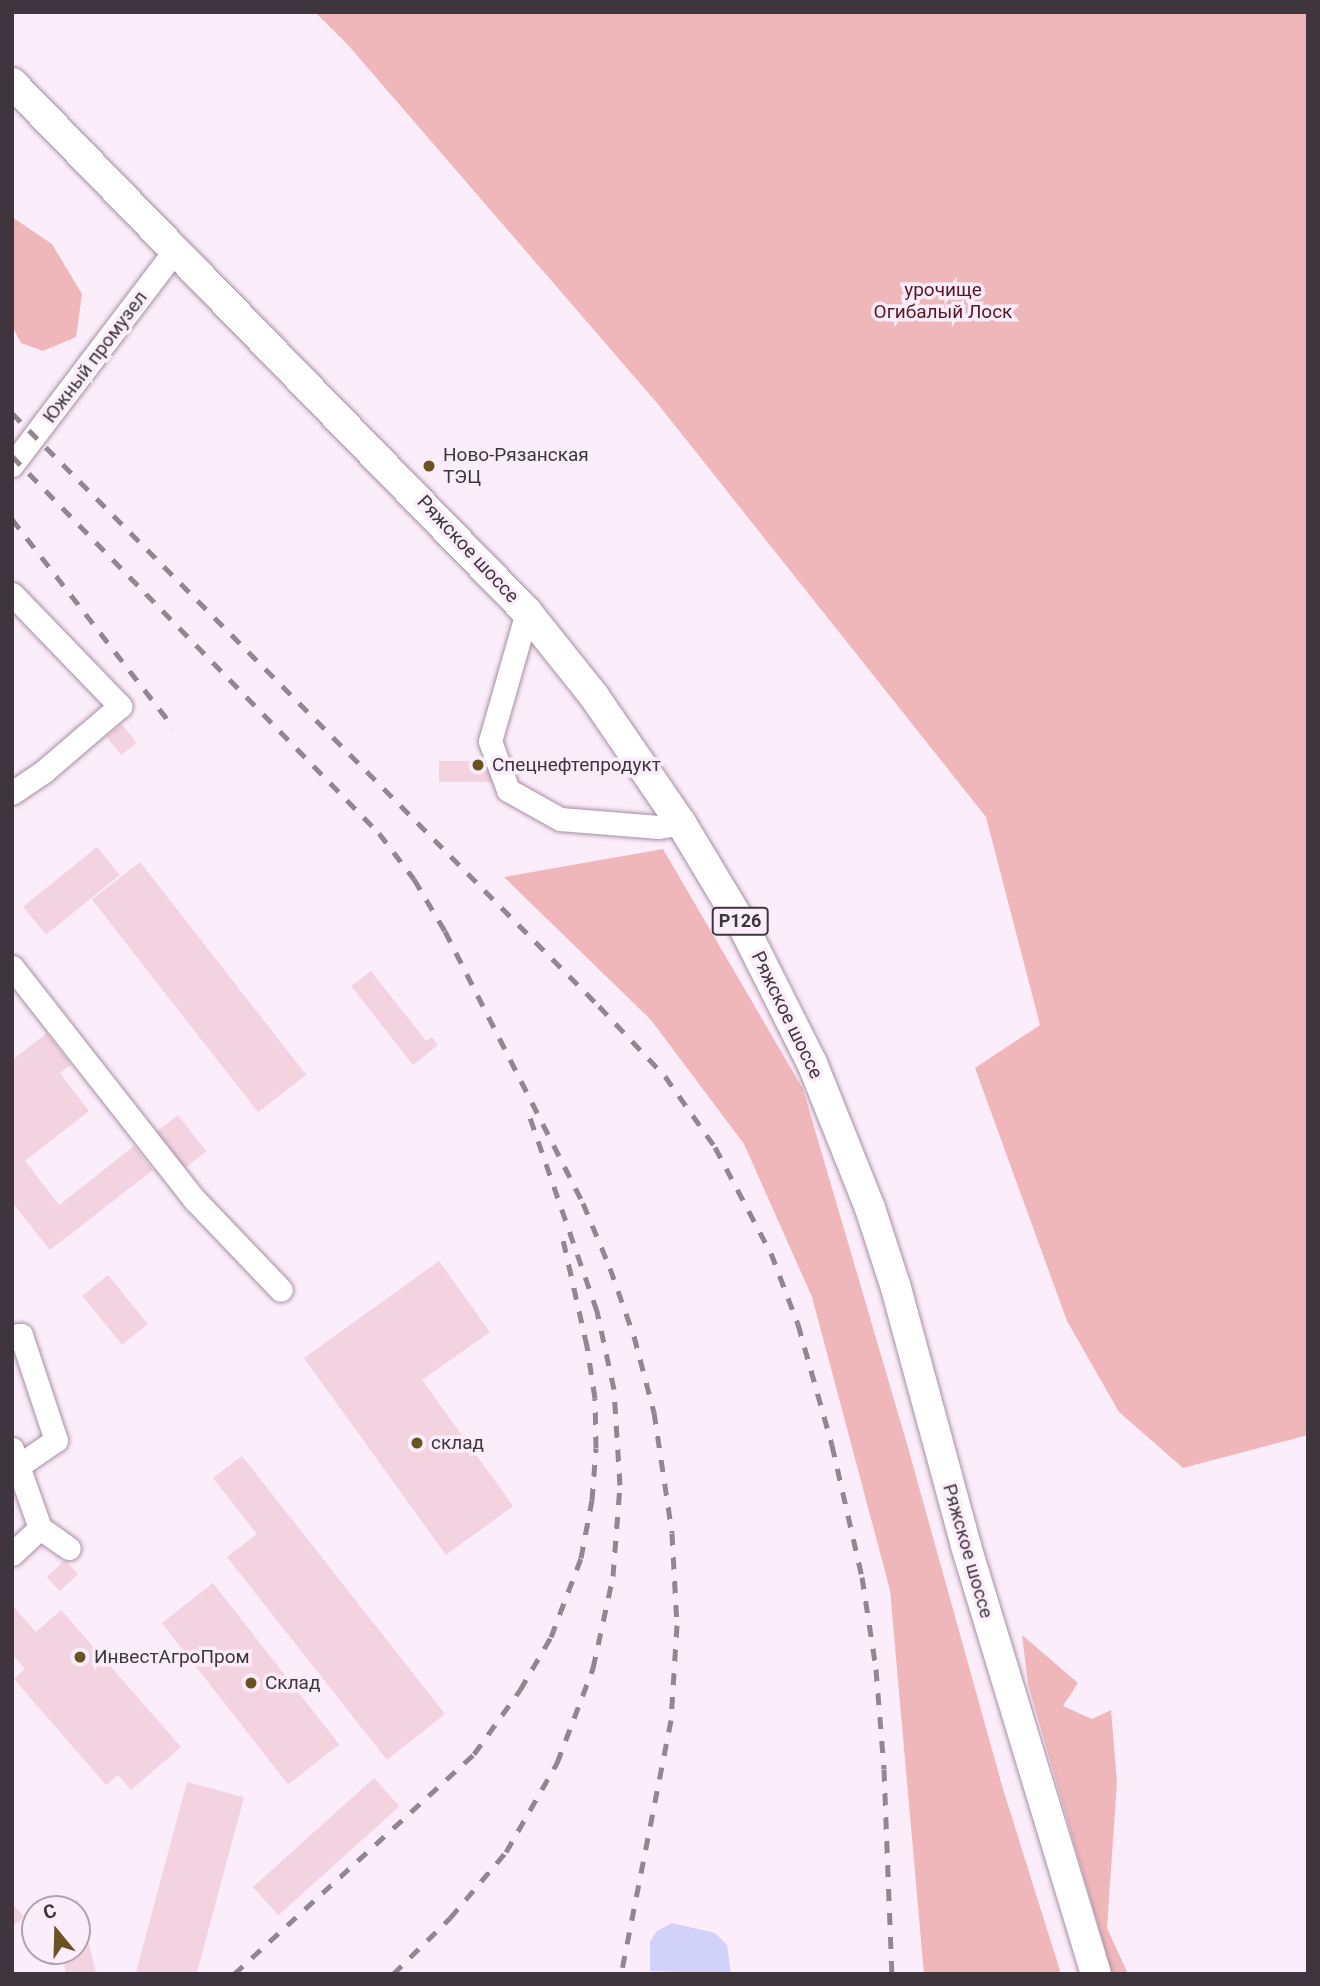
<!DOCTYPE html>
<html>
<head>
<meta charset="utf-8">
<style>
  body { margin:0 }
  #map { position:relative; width:1320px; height:1986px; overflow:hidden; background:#fcedfa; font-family:Roboto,sans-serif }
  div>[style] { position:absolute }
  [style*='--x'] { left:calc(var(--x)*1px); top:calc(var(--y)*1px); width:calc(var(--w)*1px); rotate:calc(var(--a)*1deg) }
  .green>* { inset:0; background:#f0b7bb }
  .water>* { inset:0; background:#d1d1f9 }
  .building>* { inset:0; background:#f3d3df; transform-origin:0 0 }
  .roads { filter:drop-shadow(0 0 2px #a68fa3) drop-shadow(0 0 2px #a68fa3) }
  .minor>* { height:23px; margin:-11.5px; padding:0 11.5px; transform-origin:11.5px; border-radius:11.5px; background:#fff }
  .major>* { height:30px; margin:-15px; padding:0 15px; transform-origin:15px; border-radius:15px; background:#fff }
  .rail>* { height:5px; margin-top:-2.5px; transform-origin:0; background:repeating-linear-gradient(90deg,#928690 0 12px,transparent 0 24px) }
  .dots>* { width:19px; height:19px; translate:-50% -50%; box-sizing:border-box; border:4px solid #fcedfa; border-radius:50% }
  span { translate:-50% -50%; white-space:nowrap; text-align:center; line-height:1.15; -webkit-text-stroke:7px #fcedfa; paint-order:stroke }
  .shield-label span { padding:2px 5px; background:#fcedfa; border:2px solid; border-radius:5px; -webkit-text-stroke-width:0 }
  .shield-label { font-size:18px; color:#3e353d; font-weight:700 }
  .park-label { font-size:19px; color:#5a1622 }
  .street-label { font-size:19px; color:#3e353d }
  .poi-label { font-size:19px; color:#3e353d }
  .left { translate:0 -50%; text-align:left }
  .frame { position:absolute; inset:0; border:14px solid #3e353d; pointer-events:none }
  .north { position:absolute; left:21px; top:1895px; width:70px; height:70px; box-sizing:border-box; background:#fcedfa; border:2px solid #b0a3ae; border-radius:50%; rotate:341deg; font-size:19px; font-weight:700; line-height:28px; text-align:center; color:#3e353d }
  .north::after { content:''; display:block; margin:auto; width:24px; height:32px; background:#6a5223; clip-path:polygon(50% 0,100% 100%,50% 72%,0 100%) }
</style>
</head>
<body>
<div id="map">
  <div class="green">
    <div style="clip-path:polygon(315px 12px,1308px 12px,1308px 1435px,1183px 1468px,1119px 1412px,1067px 1321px,975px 1068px,1040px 1025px,986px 817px,657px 403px,348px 45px)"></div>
    <div style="clip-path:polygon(12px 217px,52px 244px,82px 294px,76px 337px,43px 351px,21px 343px,12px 326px)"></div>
    <div style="clip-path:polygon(663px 849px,803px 1089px,907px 1444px,1003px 1789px,1061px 1974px,924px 1974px,890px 1590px,812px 1297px,744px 1144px,651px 1020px,504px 877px)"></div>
    <div style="clip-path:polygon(1022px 1635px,1078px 1683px,1063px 1706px,1092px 1719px,1111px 1710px,1117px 1782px,1107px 1928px,1128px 1974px,1112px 1974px,1028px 1684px)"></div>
  </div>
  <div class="water">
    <div style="clip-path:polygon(672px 1923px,715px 1933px,727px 1945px,731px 1974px,650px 1971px,650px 1942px,657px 1931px)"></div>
  </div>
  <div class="building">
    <div style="left:122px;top:724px;width:24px;height:20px;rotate:52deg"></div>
    <div style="left:439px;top:761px;width:56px;height:21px"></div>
    <div style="left:97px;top:847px;width:36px;height:95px;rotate:51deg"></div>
    <div style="left:140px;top:862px;width:270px;height:61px;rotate:52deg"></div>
    <div style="clip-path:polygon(371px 971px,426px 1041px,432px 1037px,438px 1045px,413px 1065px,351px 986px)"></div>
    <div style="clip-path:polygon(47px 1033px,71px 1065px,60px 1073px,89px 1111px,25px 1161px,59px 1205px,134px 1146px,153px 1170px,50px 1250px,12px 1202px,12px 1060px)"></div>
    <div style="left:178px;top:1115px;width:46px;height:31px;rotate:52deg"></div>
    <div style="clip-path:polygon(439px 1261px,490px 1332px,422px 1380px,513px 1506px,446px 1555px,304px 1358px)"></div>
    <div style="left:108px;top:1275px;width:63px;height:33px;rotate:51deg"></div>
    <div style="clip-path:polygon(242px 1456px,445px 1714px,387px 1760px,227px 1557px,257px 1534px,213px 1478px)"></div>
    <div style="left:65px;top:1560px;width:19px;height:25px;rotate:47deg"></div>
    <div style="left:213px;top:1583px;width:205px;height:65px;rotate:52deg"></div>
    <div style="clip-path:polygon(12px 1605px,36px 1632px,61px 1610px,181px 1747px,131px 1790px,118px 1775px,106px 1785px,14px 1679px,25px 1669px,12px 1654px)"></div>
    <div style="left:374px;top:1778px;width:38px;height:163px;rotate:48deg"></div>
    <div style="left:187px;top:1782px;width:59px;height:198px;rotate:15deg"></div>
    <div style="clip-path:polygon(78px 1900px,96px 1973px,91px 1974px,66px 1974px,61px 1951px,77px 1951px,77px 1909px,48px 1909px)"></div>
    <div style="clip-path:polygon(12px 1903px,24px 1917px,12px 1927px)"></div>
  </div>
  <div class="roads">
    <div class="minor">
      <div style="--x:12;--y:465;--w:271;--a:-52.8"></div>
      <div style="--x:12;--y:594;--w:156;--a:46"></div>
      <div style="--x:120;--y:706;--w:101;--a:139.4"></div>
      <div style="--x:43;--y:772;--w:37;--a:146"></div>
      <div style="--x:527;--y:612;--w:134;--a:106"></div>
      <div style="--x:490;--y:741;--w:52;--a:69.8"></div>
      <div style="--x:508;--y:790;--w:60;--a:29.1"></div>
      <div style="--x:560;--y:819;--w:99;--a:4.6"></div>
      <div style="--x:659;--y:827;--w:22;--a:-10"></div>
      <div style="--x:12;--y:967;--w:296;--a:51.9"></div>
      <div style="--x:195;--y:1200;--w:124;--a:46.3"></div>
      <div style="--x:12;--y:1336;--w:9;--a:-6"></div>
      <div style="--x:21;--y:1335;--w:111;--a:71.6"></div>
      <div style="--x:56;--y:1440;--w:46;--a:145.6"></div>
      <div style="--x:12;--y:1449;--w:84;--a:70.5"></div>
      <div style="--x:40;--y:1528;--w:35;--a:35"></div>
      <div style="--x:12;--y:1554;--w:38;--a:-43"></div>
    </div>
    <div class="major">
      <div style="--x:12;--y:83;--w:738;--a:45.77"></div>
      <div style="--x:527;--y:612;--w:107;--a:51.4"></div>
      <div style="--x:594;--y:696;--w:154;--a:55.6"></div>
      <div style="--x:681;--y:823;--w:122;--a:59"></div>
      <div style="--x:744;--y:928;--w:151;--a:63.3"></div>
      <div style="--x:812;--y:1063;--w:156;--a:68.2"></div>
      <div style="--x:870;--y:1208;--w:84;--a:72"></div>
      <div style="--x:896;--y:1288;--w:267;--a:74.8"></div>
      <div style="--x:966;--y:1546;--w:447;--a:73.1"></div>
    </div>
  </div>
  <div class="rail">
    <div style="--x:12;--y:413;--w:834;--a:45.29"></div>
    <div style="--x:599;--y:1006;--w:96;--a:46.7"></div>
    <div style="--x:665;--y:1076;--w:87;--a:54.8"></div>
    <div style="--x:715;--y:1147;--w:120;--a:62.2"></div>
    <div style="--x:771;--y:1253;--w:76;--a:69.2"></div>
    <div style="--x:798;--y:1324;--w:126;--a:74.3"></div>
    <div style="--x:832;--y:1445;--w:135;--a:77.2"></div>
    <div style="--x:862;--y:1577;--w:93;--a:81.3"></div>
    <div style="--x:876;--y:1669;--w:100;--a:85.4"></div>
    <div style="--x:884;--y:1769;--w:205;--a:87.8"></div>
    <div style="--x:12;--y:456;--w:526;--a:45.77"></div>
    <div style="--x:379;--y:833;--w:58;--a:52.7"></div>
    <div style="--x:414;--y:879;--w:61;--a:59.2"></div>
    <div style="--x:445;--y:931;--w:305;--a:63.1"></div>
    <div style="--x:583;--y:1203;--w:70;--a:67.4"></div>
    <div style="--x:610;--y:1268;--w:72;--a:70.6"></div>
    <div style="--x:634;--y:1336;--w:79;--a:75.3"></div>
    <div style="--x:654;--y:1412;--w:122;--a:81.5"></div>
    <div style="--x:672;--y:1533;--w:92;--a:86.9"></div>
    <div style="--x:677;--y:1625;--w:95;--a:93.6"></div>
    <div style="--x:671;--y:1720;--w:259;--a:101.1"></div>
    <div style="--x:12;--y:519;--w:264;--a:52.2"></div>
    <div style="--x:234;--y:1974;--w:326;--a:-42.5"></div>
    <div style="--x:474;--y:1754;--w:79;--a:-54.3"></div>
    <div style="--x:520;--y:1690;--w:61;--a:-59.7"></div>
    <div style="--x:551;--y:1637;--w:85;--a:-69.2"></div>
    <div style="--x:581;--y:1558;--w:59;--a:-79.3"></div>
    <div style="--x:592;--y:1500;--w:52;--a:-85.6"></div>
    <div style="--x:596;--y:1448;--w:50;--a:-91.1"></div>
    <div style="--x:595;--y:1398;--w:53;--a:-98.7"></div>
    <div style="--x:587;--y:1346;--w:118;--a:-102.7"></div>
    <div style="--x:393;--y:1974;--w:80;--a:-44.5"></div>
    <div style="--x:450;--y:1918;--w:87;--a:-49.7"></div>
    <div style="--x:506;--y:1852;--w:103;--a:-60.2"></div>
    <div style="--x:557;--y:1763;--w:102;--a:-69.2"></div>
    <div style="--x:593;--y:1668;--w:94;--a:-77.7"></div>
    <div style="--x:613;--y:1576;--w:91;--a:-85.6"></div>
    <div style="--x:620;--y:1485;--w:96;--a:-93.6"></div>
    <div style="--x:614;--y:1389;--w:80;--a:-102.3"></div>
    <div style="--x:597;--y:1311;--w:205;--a:-109.1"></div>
  </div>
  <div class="dots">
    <div style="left:429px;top:466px;background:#6a5223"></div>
    <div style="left:478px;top:765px;background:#6a5223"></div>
    <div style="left:417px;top:1443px;background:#6a5223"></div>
    <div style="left:80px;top:1657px;background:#6a5223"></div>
    <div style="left:251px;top:1683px;background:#6a5223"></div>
  </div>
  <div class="shield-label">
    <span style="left:740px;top:921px">Р126</span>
  </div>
  <div class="park-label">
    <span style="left:943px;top:301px">урочище<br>Огибалый Лоск</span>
  </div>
  <div class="street-label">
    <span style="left:95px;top:357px;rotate:-53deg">Южный промузел</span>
    <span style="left:468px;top:549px;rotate:47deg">Ряжское шоссе</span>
    <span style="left:787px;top:1015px;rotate:64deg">Ряжское шоссе</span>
    <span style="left:968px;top:1551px;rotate:74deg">Ряжское шоссе</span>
  </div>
  <div class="poi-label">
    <span class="left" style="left:443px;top:466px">Ново-Рязанская<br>ТЭЦ</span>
    <span class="left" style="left:492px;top:765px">Спецнефтепродукт</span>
    <span class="left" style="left:431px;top:1443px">склад</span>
    <span class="left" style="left:94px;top:1657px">ИнвестАгроПром</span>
    <span class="left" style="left:265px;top:1683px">Склад</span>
  </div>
  <div class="frame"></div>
  <div class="north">С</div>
</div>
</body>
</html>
